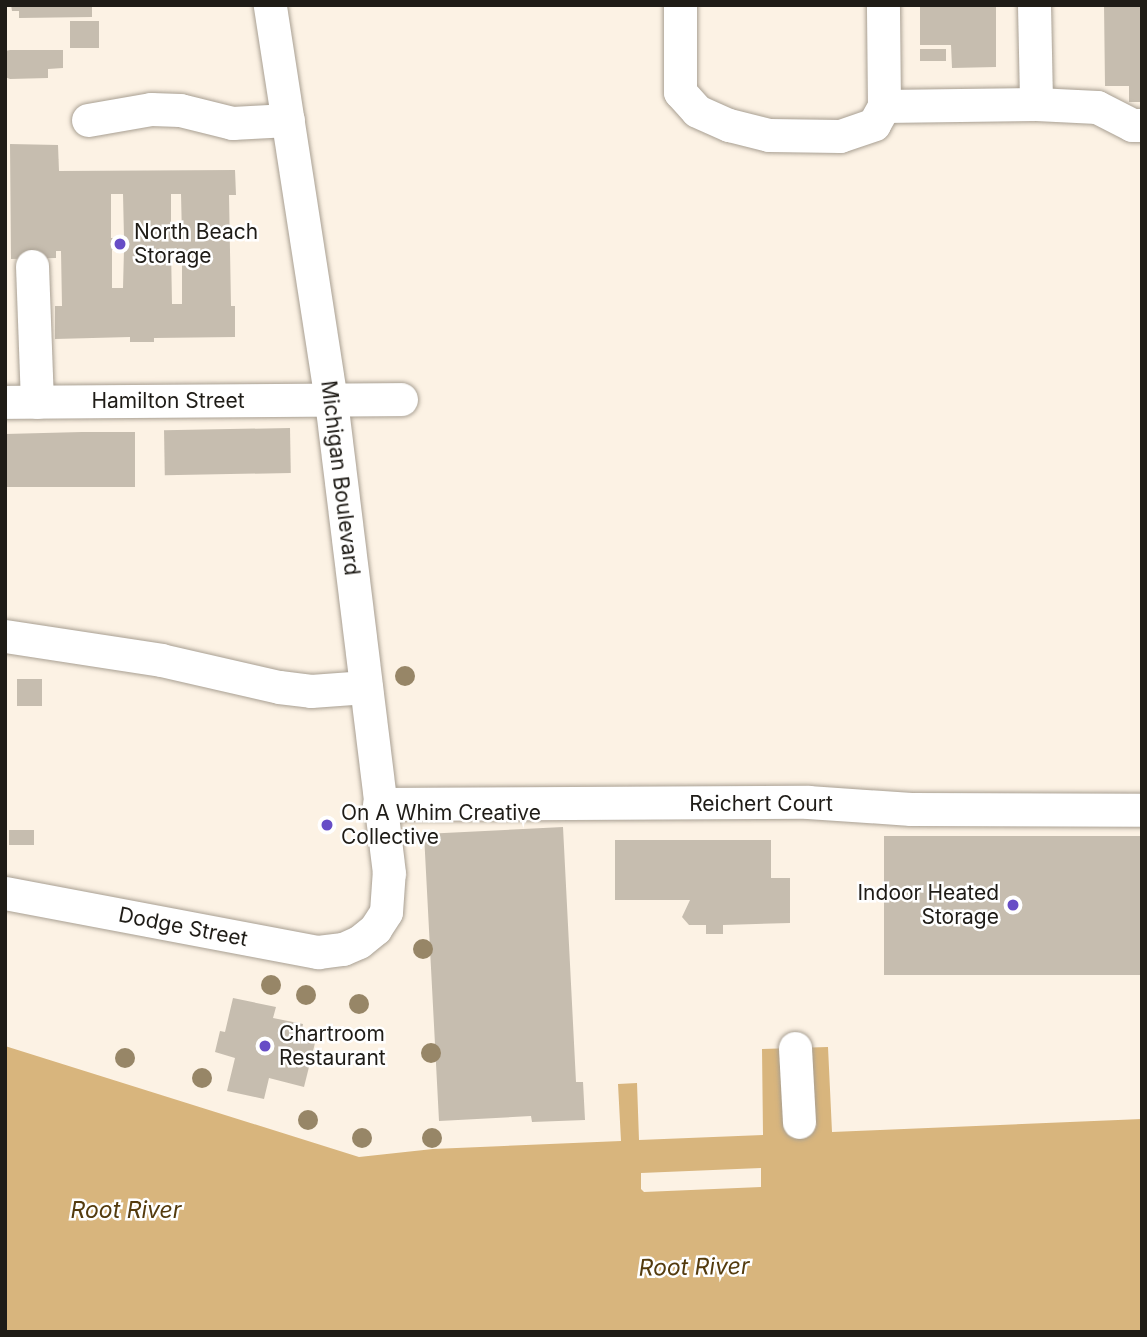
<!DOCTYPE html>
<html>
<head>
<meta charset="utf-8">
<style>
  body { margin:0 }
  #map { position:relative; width:1147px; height:1337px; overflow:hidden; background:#fcf2e4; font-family:Inter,sans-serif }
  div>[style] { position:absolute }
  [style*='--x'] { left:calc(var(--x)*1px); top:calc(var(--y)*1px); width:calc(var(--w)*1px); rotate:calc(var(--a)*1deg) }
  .water>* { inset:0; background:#d8b57d }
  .pier>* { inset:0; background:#fcf2e4 }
  .building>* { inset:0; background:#c6bdaf; transform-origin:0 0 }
  .roads { filter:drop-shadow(0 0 2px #a89f92) drop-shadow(0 0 2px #a89f92) }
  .minor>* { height:33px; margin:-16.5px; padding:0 16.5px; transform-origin:16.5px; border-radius:16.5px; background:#fff }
  .trees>* { width:20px; height:20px; margin:-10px; border-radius:50%; background:#978667 }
  .dots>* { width:19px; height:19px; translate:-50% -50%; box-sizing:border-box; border:4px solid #fff; border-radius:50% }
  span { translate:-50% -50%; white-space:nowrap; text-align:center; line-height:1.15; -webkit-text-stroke:5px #fff; paint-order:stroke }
  .poi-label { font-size:21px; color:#1f1c17 }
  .left { translate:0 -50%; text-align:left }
  .right { translate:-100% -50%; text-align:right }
  .street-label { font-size:21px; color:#1f1c17 }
  .water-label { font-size:23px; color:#543b0e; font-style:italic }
  .frame { position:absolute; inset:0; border:7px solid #1f1c17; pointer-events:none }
</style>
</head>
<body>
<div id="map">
  <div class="water">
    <div style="clip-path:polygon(5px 1046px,359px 1157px,433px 1149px,621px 1141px,618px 1084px,637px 1083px,639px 1140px,763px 1135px,762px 1049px,828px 1047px,832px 1132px,1142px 1119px,1142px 1332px,5px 1332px)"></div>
  </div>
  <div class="pier">
    <div style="clip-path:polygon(761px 1168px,761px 1187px,644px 1192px,641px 1189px,641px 1173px)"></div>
  </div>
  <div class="building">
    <div style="clip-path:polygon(11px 5px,92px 5px,92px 17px,19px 18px,19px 11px,12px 11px)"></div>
    <div style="clip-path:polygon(920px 5px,996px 5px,996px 67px,952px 68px,951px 45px,920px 45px)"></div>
    <div style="clip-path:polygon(1104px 5px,1142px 5px,1142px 102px,1129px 102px,1129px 86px,1105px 86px)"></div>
    <div style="left:70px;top:21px;width:29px;height:27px"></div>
    <div style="left:920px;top:49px;width:26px;height:12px"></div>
    <div style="clip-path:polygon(10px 50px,63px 50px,63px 68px,48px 69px,48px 78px,10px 79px,5px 77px,5px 51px)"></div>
    <div style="clip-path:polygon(evenodd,10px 144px,58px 145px,59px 171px,235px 170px,236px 195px,229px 195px,231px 306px,235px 306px,235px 337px,154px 338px,154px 342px,130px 342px,130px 337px,55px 339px,55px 306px,62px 306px,61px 251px,56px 251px,56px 258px,11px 259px,10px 144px,111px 194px,123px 194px,124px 238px,111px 238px,111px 194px,10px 144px,171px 194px,181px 194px,182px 237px,171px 237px,171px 194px,10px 144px,124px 249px,123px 288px,112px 288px,112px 250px,124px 249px,10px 144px,171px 249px,182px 249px,182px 304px,172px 304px,171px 249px)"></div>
    <div style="left:290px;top:428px;width:45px;height:126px;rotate:89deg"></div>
    <div style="clip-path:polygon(82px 432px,135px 432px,135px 487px,5px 487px,5px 434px)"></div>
    <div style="left:17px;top:679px;width:25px;height:27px"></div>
    <div style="clip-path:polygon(563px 827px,576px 1082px,583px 1082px,585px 1120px,532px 1122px,531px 1116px,439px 1121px,424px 834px)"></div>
    <div style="left:9px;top:830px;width:25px;height:15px"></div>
    <div style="left:884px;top:836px;width:258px;height:139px"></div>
    <div style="clip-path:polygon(615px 840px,771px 840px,771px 878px,790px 878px,790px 923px,723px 925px,723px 934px,706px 934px,706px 925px,689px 925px,682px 917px,690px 900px,615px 900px)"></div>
    <div style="clip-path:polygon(233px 998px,276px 1007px,273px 1018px,303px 1024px,301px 1035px,316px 1039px,304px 1087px,269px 1078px,264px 1099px,227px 1091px,235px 1058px,215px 1052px,220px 1031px,225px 1032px)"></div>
  </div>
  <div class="roads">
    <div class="minor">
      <div style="--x:680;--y:5;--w:87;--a:90"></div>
      <div style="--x:680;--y:92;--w:25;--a:48"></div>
      <div style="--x:697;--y:111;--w:35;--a:24"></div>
      <div style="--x:729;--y:125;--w:41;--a:14"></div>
      <div style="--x:769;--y:135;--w:71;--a:0.8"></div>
      <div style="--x:840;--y:136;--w:36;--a:-19"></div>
      <div style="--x:874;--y:124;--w:21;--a:-61"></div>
      <div style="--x:884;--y:106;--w:101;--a:-90.6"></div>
      <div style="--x:1034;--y:5;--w:99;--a:88.8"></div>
      <div style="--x:884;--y:106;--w:152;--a:-0.8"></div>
      <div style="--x:1036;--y:104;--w:61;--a:2.8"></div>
      <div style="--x:1097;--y:107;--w:39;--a:27"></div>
      <div style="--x:1132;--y:125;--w:10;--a:0"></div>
      <div style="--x:88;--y:120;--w:64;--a:-9.9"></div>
      <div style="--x:151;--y:109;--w:29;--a:2"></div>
      <div style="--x:180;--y:110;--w:54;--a:14"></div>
      <div style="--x:232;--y:123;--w:56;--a:-3.1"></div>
      <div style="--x:32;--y:266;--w:136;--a:87.9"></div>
      <div style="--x:5;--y:402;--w:396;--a:-0.4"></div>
      <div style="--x:5;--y:636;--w:158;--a:8.7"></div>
      <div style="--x:161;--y:660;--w:121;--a:12.9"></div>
      <div style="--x:279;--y:687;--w:32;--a:7"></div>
      <div style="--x:311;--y:691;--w:55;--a:-4.2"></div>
      <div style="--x:379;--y:804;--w:429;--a:-0.3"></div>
      <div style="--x:808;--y:802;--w:103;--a:3.9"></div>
      <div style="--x:911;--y:809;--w:231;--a:0.2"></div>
      <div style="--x:5;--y:893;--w:319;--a:10.7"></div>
      <div style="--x:318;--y:952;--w:25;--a:-7"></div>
      <div style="--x:343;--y:949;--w:17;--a:-24"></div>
      <div style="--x:359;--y:942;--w:21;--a:-39"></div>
      <div style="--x:375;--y:929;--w:20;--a:-57"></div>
      <div style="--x:386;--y:912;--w:39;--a:-86"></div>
      <div style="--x:389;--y:873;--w:469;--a:-97"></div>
      <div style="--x:332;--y:407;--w:407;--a:-98.8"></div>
      <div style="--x:795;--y:1048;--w:74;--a:86.9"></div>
    </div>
  </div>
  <div class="trees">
    <div style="left:405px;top:676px"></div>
    <div style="left:423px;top:949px"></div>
    <div style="left:271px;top:985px"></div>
    <div style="left:306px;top:995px"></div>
    <div style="left:359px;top:1004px"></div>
    <div style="left:431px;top:1053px"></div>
    <div style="left:125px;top:1058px"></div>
    <div style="left:202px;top:1078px"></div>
    <div style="left:308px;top:1120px"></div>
    <div style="left:362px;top:1138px"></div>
    <div style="left:432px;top:1138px"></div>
  </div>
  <div class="dots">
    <div style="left:120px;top:244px;background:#674dc6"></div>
    <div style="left:327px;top:825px;background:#674dc6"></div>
    <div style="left:1013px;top:905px;background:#674dc6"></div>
    <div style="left:265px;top:1046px;background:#674dc6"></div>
  </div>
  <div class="poi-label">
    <span class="left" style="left:134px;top:244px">North Beach<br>Storage</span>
    <span class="left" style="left:341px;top:825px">On A Whim Creative<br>Collective</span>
    <span class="right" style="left:999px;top:905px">Indoor Heated<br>Storage</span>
    <span class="left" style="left:279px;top:1046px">Chartroom<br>Restaurant</span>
  </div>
  <div class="street-label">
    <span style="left:168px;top:401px">Hamilton Street</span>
    <span style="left:340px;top:478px;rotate:83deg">Michigan Boulevard</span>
    <span style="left:761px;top:804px">Reichert Court</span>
    <span style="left:183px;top:927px;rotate:11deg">Dodge Street</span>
  </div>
  <div class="water-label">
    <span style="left:126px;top:1210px">Root River</span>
    <span style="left:694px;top:1267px;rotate:-1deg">Root River</span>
  </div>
  <div class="frame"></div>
</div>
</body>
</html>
